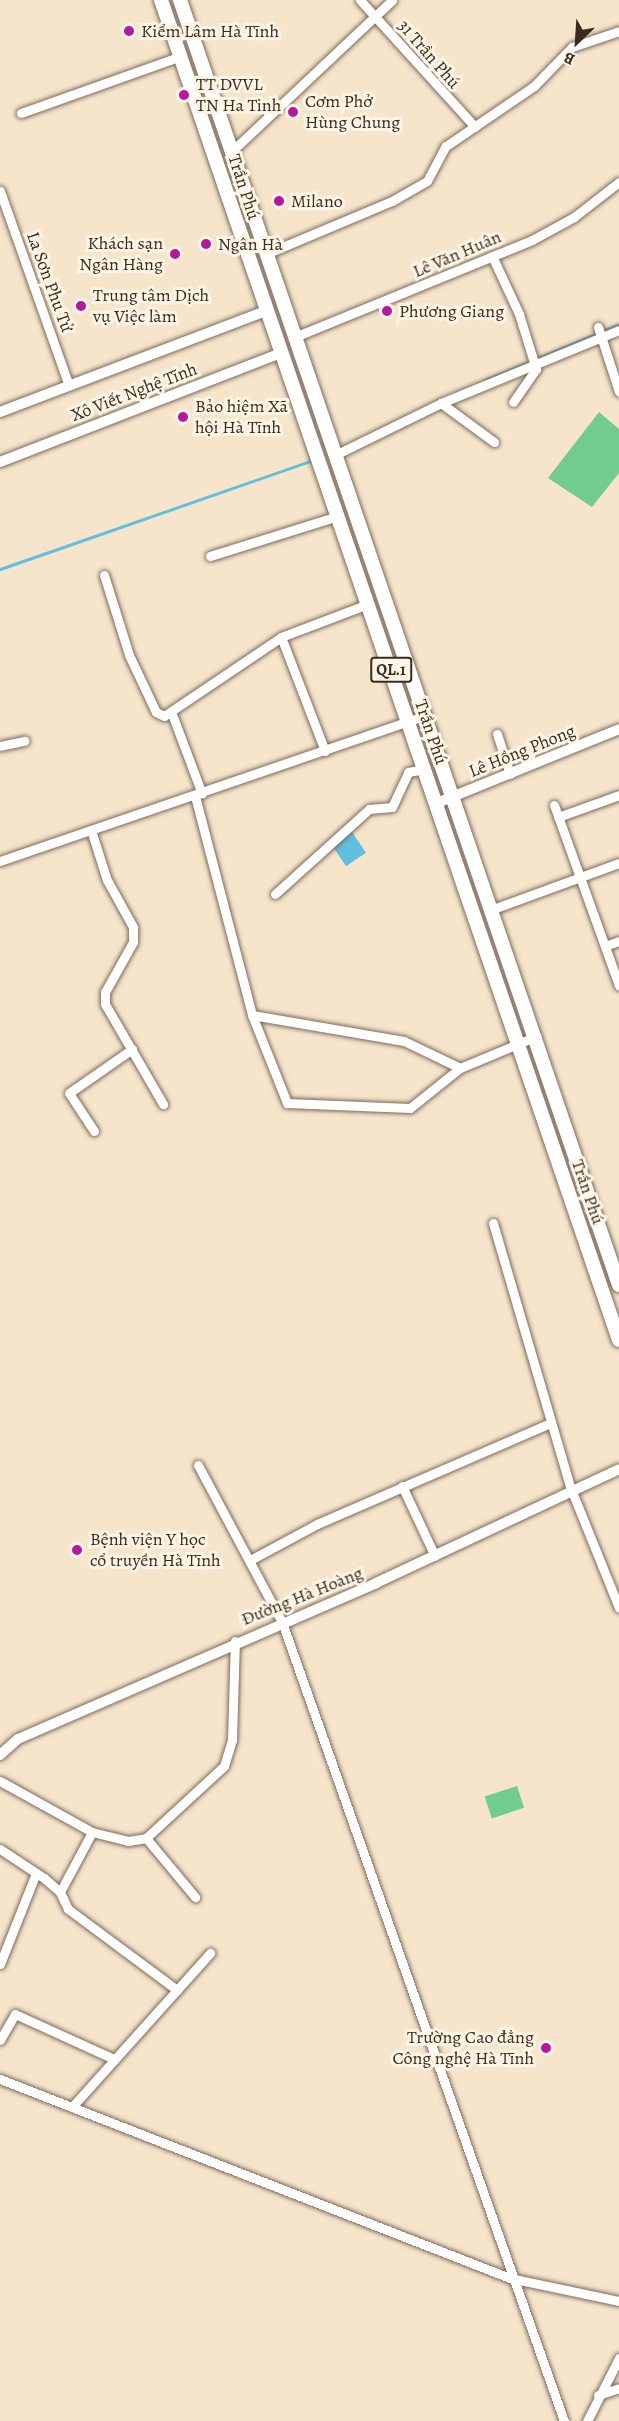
<!DOCTYPE html>
<html>
<head>
<meta charset="utf-8">
<style>
  body { margin:0 }
  #map { position:relative; width:619px; height:2421px; overflow:hidden; background:#f6e4cb; font-family:Alegreya,serif }
  div>[style] { position:absolute }
  [style*='--x'] { left:calc(var(--x)*1px); top:calc(var(--y)*1px); width:calc(var(--w)*1px); rotate:calc(var(--a)*1deg) }
  .green>* { inset:0; background:#72cc92; transform-origin:0 0 }
  .water>* { inset:0; background:#62bfe0; transform-origin:0 0 }
  .stream>* { height:3px; margin:-1.5px; padding:0 1.5px; transform-origin:1.5px; border-radius:1.5px; background:#62bfe0 }
  .roads { filter:drop-shadow(0 0 2px #7c6b5b) drop-shadow(0 0 2px #7c6b5b) }
  .minor>* { height:9px; margin:-4.5px; padding:0 4.5px; transform-origin:4.5px; border-radius:4.5px; background:#fff }
  .tertiary>* { height:10px; margin:-5px; padding:0 5px; transform-origin:5px; border-radius:5px; background:#fff }
  .primary>* { height:14px; margin:-7px; padding:0 7px; transform-origin:7px; border-radius:7px; background:#fff }
  .dots>* { width:16px; height:16px; translate:-50% -50%; box-sizing:border-box; border:3px solid #fcf5e5; border-radius:50% }
  span { translate:-50% -50%; white-space:nowrap; text-align:center; line-height:1.15; -webkit-text-stroke:6px #fcf5e5; paint-order:stroke }
  .shield-label span { padding:2px 4px; background:#fcf5e5; border:2px solid; border-radius:4px; -webkit-text-stroke-width:0 }
  .shield-label { font-size:16px; color:#3b2a1e; font-weight:700 }
  .poi-label { font-size:18px; color:#3b2a1e }
  .left { translate:0 -50%; text-align:left }
  .right { translate:-100% -50%; text-align:right }
  .street-label { font-size:18px; color:#3b2a1e }
  .north { position:absolute; left:547px; top:12px; width:60px; height:60px; -webkit-text-stroke:4px #fcf5e5; paint-order:stroke; rotate:205deg; font-size:16px; font-weight:700; line-height:24px; text-align:center; color:#3b2a1e }
  .north::after { content:''; display:block; margin:auto; width:21px; height:27px; background:#3b2a1e; clip-path:polygon(50% 0,100% 100%,50% 72%,0 100%) }
</style>
</head>
<body>
<div id="map">
  <div class="green">
    <div style="clip-path:polygon(599px 412px,619px 429px,619px 473px,592px 507px,548px 478px)"></div>
    <div style="left:517px;top:1786px;width:23px;height:34px;rotate:72deg"></div>
  </div>
  <div class="water">
    <div style="left:352px;top:832px;width:25px;height:24px;rotate:56deg"></div>
  </div>
  <div class="stream">
    <div style="--x:485;--y:380;--w:145;--a:-22.7"></div>
    <div style="--x:0;--y:569;--w:334;--a:-19.2"></div>
  </div>
  <div class="roads">
    <div class="minor">
      <div style="--x:360;--y:0;--w:171;--a:47.8"></div>
      <div style="--x:21;--y:113;--w:170;--a:-19.6"></div>
      <div style="--x:232;--y:151;--w:220;--a:-43.3"></div>
      <div style="--x:0;--y:191;--w:204;--a:70.5"></div>
      <div style="--x:268;--y:253;--w:134;--a:-22.8"></div>
      <div style="--x:392;--y:201;--w:40;--a:-29.7"></div>
      <div style="--x:427;--y:181;--w:40;--a:-62"></div>
      <div style="--x:446;--y:146;--w:107;--a:-34.3"></div>
      <div style="--x:534;--y:86;--w:54;--a:-45.7"></div>
      <div style="--x:572;--y:47;--w:50;--a:-18.8"></div>
      <div style="--x:492;--y:256;--w:64;--a:65"></div>
      <div style="--x:519;--y:314;--w:58;--a:72.8"></div>
      <div style="--x:536;--y:369;--w:40;--a:124.9"></div>
      <div style="--x:598;--y:327;--w:68;--a:72.1"></div>
      <div style="--x:297;--y:336;--w:254;--a:-22.2"></div>
      <div style="--x:532;--y:240;--w:48;--a:-28.7"></div>
      <div style="--x:574;--y:217;--w:57;--a:-37.9"></div>
      <div style="--x:441;--y:403;--w:66;--a:36.3"></div>
      <div style="--x:337;--y:454;--w:116;--a:-26.1"></div>
      <div style="--x:441;--y:403;--w:192;--a:-22.3"></div>
      <div style="--x:210;--y:556;--w:134;--a:-17.4"></div>
      <div style="--x:104;--y:575;--w:84;--a:72.6"></div>
      <div style="--x:129;--y:655;--w:63;--a:64.7"></div>
      <div style="--x:156;--y:712;--w:9;--a:27"></div>
      <div style="--x:164;--y:716;--w:141;--a:-34"></div>
      <div style="--x:172;--y:714;--w:85;--a:69.4"></div>
      <div style="--x:497;--y:734;--w:42;--a:72"></div>
      <div style="--x:0;--y:746;--w:25;--a:-12"></div>
      <div style="--x:325;--y:751;--w:122;--a:-111.1"></div>
      <div style="--x:281;--y:637;--w:93;--a:-20.8"></div>
      <div style="--x:195;--y:796;--w:226;--a:75.4"></div>
      <div style="--x:252;--y:1015;--w:154;--a:9.7"></div>
      <div style="--x:404;--y:1041;--w:62;--a:25.7"></div>
      <div style="--x:460;--y:1068;--w:83;--a:-22.6"></div>
      <div style="--x:554;--y:805;--w:192;--a:70.2"></div>
      <div style="--x:558;--y:817;--w:65;--a:-19.8"></div>
      <div style="--x:91;--y:830;--w:52;--a:72.3"></div>
      <div style="--x:107;--y:880;--w:54;--a:61"></div>
      <div style="--x:133;--y:927;--w:15;--a:90"></div>
      <div style="--x:133;--y:942;--w:57;--a:119.2"></div>
      <div style="--x:105;--y:992;--w:12;--a:90"></div>
      <div style="--x:105;--y:1004;--w:116;--a:59.9"></div>
      <div style="--x:0;--y:861;--w:450;--a:-18.9"></div>
      <div style="--x:275;--y:894;--w:127;--a:-42.1"></div>
      <div style="--x:369;--y:809;--w:23;--a:-5"></div>
      <div style="--x:392;--y:807;--w:38;--a:-65"></div>
      <div style="--x:408;--y:772;--w:17;--a:-10"></div>
      <div style="--x:493;--y:909;--w:134;--a:-20.1"></div>
      <div style="--x:605;--y:946;--w:15;--a:-20"></div>
      <div style="--x:252;--y:1015;--w:95;--a:68.3"></div>
      <div style="--x:287;--y:1103;--w:123;--a:2.3"></div>
      <div style="--x:410;--y:1108;--w:64;--a:-38.7"></div>
      <div style="--x:94;--y:1131;--w:45;--a:-123.3"></div>
      <div style="--x:69;--y:1093;--w:77;--a:-34.9"></div>
      <div style="--x:493;--y:1223;--w:277;--a:73.7"></div>
      <div style="--x:571;--y:1489;--w:128;--a:68"></div>
      <div style="--x:198;--y:1465;--w:178;--a:61.9"></div>
      <div style="--x:282;--y:1622;--w:847;--a:70.56"></div>
      <div style="--x:402;--y:1486;--w:77;--a:64.8"></div>
      <div style="--x:252;--y:1559;--w:74;--a:-28.3"></div>
      <div style="--x:317;--y:1524;--w:254;--a:-23.4"></div>
      <div style="--x:0;--y:1781;--w:105;--a:29"></div>
      <div style="--x:92;--y:1832;--w:37;--a:14"></div>
      <div style="--x:128;--y:1841;--w:18;--a:-9"></div>
      <div style="--x:146;--y:1838;--w:106;--a:-42.7"></div>
      <div style="--x:224;--y:1766;--w:27;--a:-73"></div>
      <div style="--x:232;--y:1740;--w:99;--a:-88.3"></div>
      <div style="--x:146;--y:1838;--w:77;--a:50.3"></div>
      <div style="--x:0;--y:1849;--w:53;--a:33.4"></div>
      <div style="--x:44;--y:1878;--w:21;--a:41"></div>
      <div style="--x:60;--y:1892;--w:19;--a:65"></div>
      <div style="--x:68;--y:1909;--w:136;--a:36.6"></div>
      <div style="--x:60;--y:1892;--w:68;--a:-61.9"></div>
      <div style="--x:0;--y:1964;--w:98;--a:-68.4"></div>
      <div style="--x:0;--y:2040;--w:30;--a:-60"></div>
      <div style="--x:15;--y:2014;--w:109;--a:24.4"></div>
      <div style="--x:0;--y:2079;--w:547;--a:21.32"></div>
      <div style="--x:510;--y:2278;--w:111;--a:11.9"></div>
      <div style="--x:72;--y:2107;--w:207;--a:-48.1"></div>
      <div style="--x:598;--y:2395;--w:22;--a:-18"></div>
      <div style="--x:587;--y:2421;--w:71;--a:-63.1"></div>
    </div>
    <div class="tertiary">
      <div style="--x:0;--y:412;--w:285;--a:-20.8"></div>
      <div style="--x:0;--y:462;--w:301;--a:-21.2"></div>
      <div style="--x:437;--y:803;--w:196;--a:-22.1"></div>
      <div style="--x:0;--y:1755;--w:24;--a:-42"></div>
      <div style="--x:18;--y:1739;--w:391;--a:-23.5"></div>
      <div style="--x:376;--y:1583;--w:268;--a:-25.1"></div>
    </div>
    <div class="primary">
      <div style="--x:161;--y:0;--w:1416;--a:71.13"></div>
      <div style="--x:180;--y:0;--w:1358;--a:71.14"></div>
    </div>
  </div>
  <div class="dots">
    <div style="left:129px;top:31px;background:#b5179e"></div>
    <div style="left:184px;top:95px;background:#b5179e"></div>
    <div style="left:293px;top:112px;background:#b5179e"></div>
    <div style="left:279px;top:201px;background:#b5179e"></div>
    <div style="left:206px;top:244px;background:#b5179e"></div>
    <div style="left:175px;top:254px;background:#b5179e"></div>
    <div style="left:81px;top:306px;background:#b5179e"></div>
    <div style="left:387px;top:311px;background:#b5179e"></div>
    <div style="left:183px;top:417px;background:#b5179e"></div>
    <div style="left:77px;top:1550px;background:#b5179e"></div>
    <div style="left:546px;top:2048px;background:#b5179e"></div>
  </div>
  <div class="shield-label">
    <span style="left:391px;top:670px">QL.1</span>
  </div>
  <div class="poi-label">
    <span class="left" style="left:141px;top:31px">Kiểm Lâm Hà Tĩnh</span>
    <span class="left" style="left:196px;top:95px">TT DVVL<br>TN Ha Tinh</span>
    <span class="left" style="left:305px;top:112px">Cơm Phở<br>Hùng Chung</span>
    <span class="left" style="left:291px;top:201px">Milano</span>
    <span class="right" style="left:163px;top:254px">Khách sạn<br>Ngân Hàng</span>
    <span class="left" style="left:218px;top:244px">Ngân Hà</span>
    <span class="left" style="left:93px;top:306px">Trung tâm Dịch<br>vụ Việc làm</span>
    <span class="left" style="left:399px;top:311px">Phương Giang</span>
    <span class="left" style="left:195px;top:417px">Bảo hiệm Xã<br>hội Hà Tĩnh</span>
    <span class="left" style="left:90px;top:1550px">Bệnh viện Y học<br>cổ truyền Hà Tĩnh</span>
    <span class="right" style="left:534px;top:2048px">Trường Cao đẳng<br>Công nghệ Hà Tĩnh</span>
  </div>
  <div class="street-label">
    <span style="left:429px;top:54px;rotate:49deg">31 Trần Phú</span>
    <span style="left:244px;top:187px;rotate:72deg">Trần Phú</span>
    <span style="left:457px;top:254px;rotate:-23deg">Lê Văn Huân</span>
    <span style="left:50px;top:282px;rotate:70deg">La Sơn Phu Tử</span>
    <span style="left:134px;top:392px;rotate:-21deg">Xô Viết Nghệ Tĩnh</span>
    <span style="left:431px;top:732px;rotate:71deg">Trần Phú</span>
    <span style="left:522px;top:751px;rotate:-22deg">Lê Hồng Phong</span>
    <span style="left:588px;top:1192px;rotate:71deg">Trần Phú</span>
    <span style="left:302px;top:1596px;rotate:-22deg">Đường Hà Hoàng</span>
  </div>
  <div class="north">B</div>
</div>
</body>
</html>
